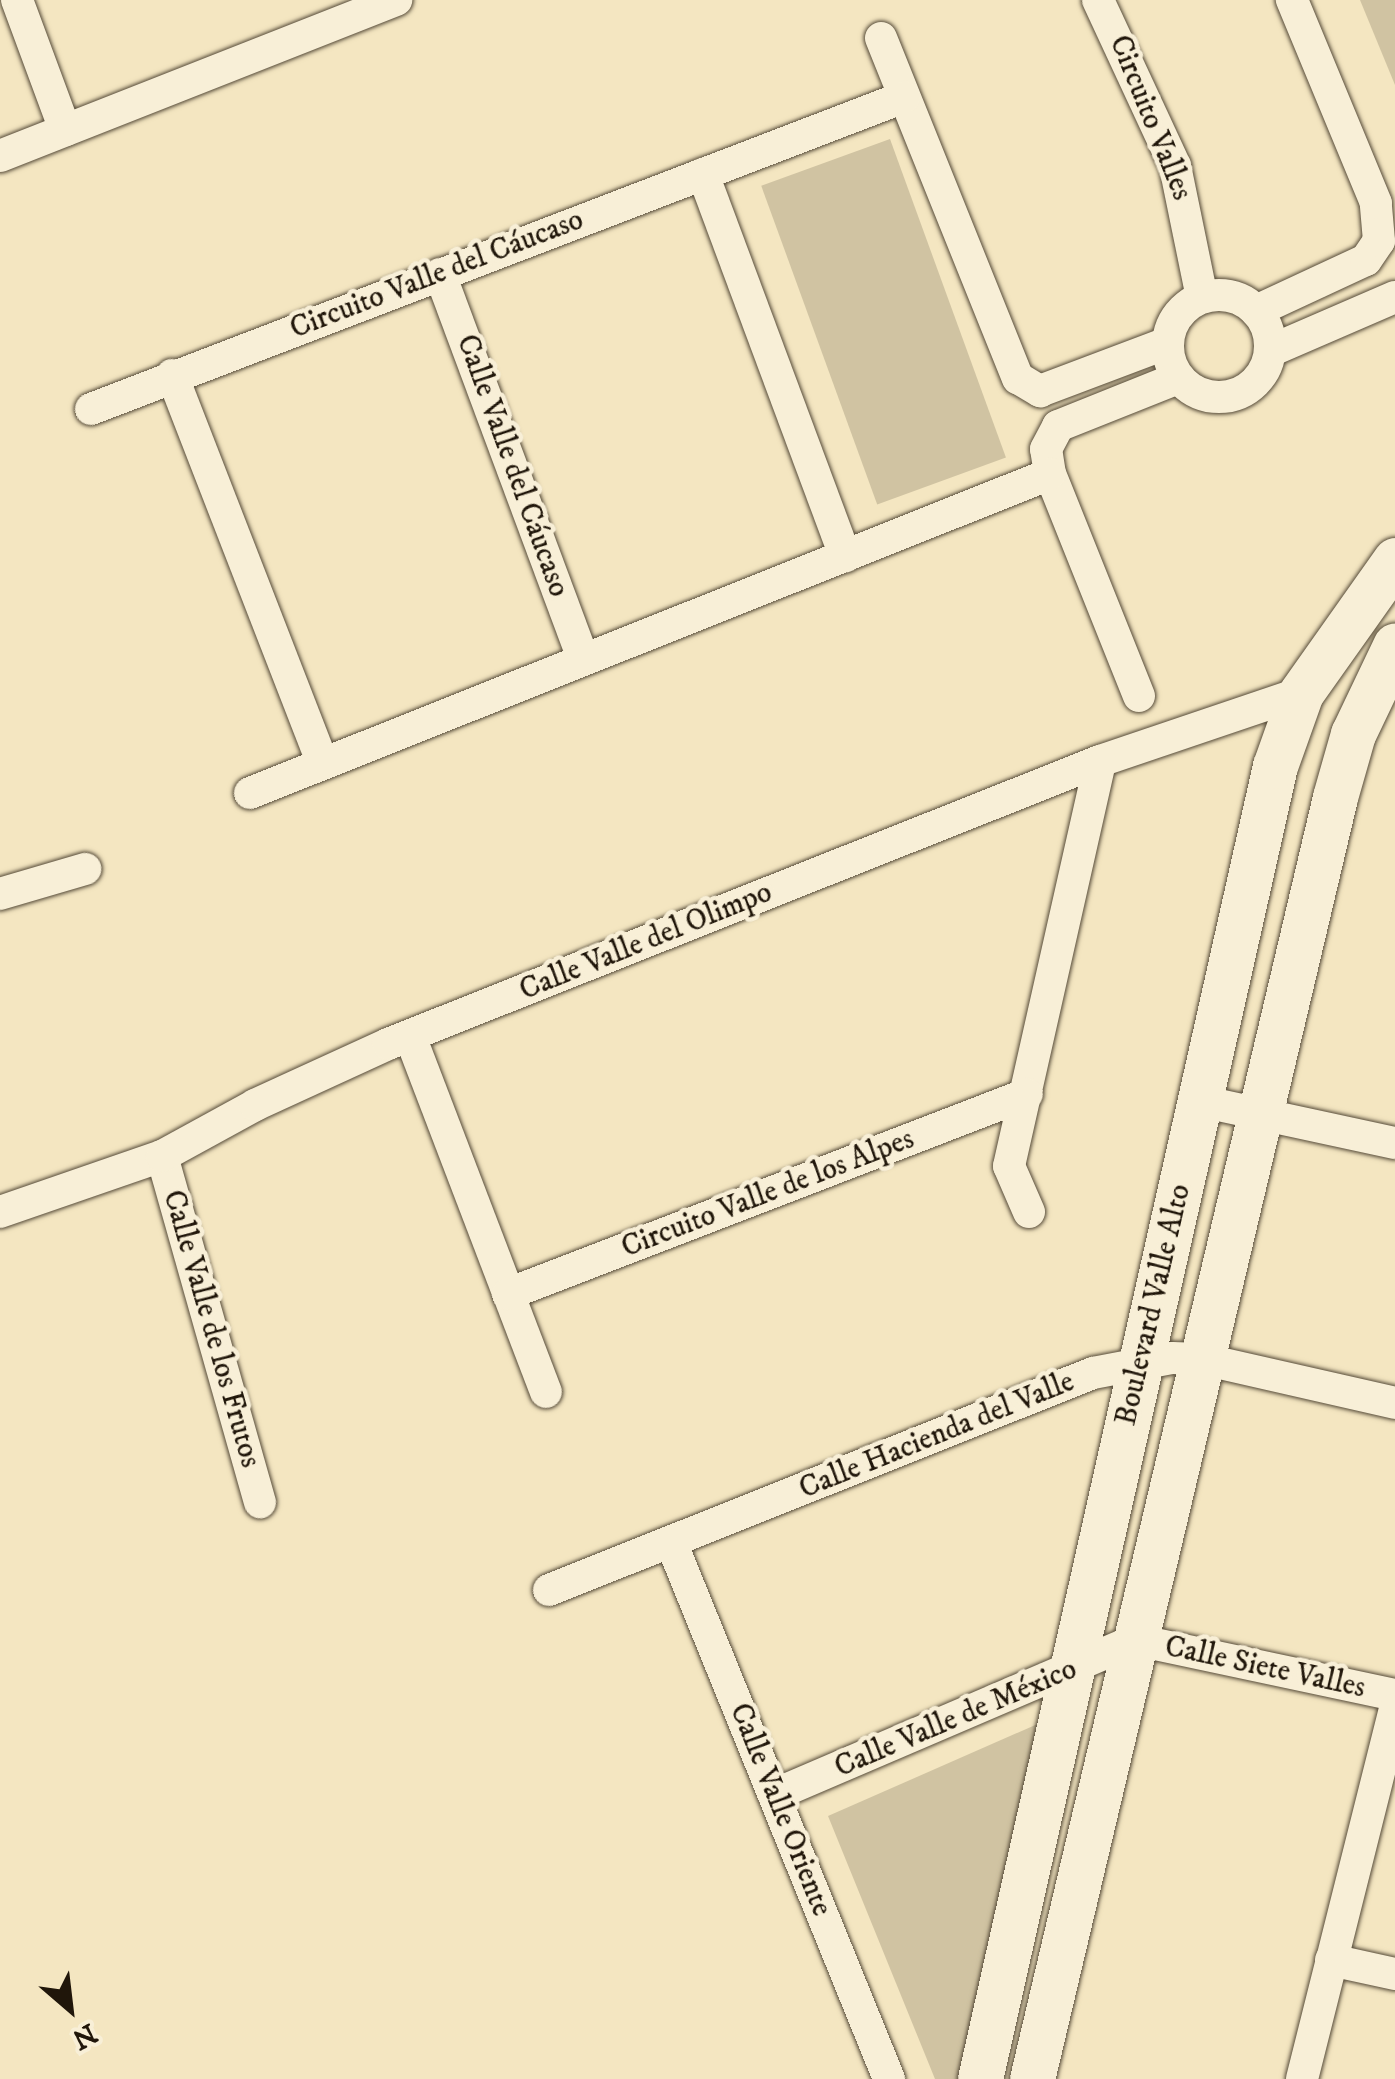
<!DOCTYPE html>
<html>
<head>
<meta charset="utf-8">
<style>
  body { margin:0 }
  #map { position:relative; width:1395px; height:2079px; overflow:hidden; background:#f4e6c1; font-family:"IM FELL DW Pica",serif }
  div>[style] { position:absolute }
  [style*='--x'] { left:calc(var(--x)*1px); top:calc(var(--y)*1px); width:calc(var(--w)*1px); rotate:calc(var(--a)*1deg) }
  .green>* { inset:0; background:#d0c3a2; transform-origin:0 0 }
  .roads { filter:drop-shadow(0 0 2px #554a38) drop-shadow(0 0 2px #554a38) }
  .street>* { height:32px; margin:-16px; padding:0 16px; transform-origin:16px; border-radius:16px; background:#f8efd7 }
  .street>.ring { margin:-16px; padding:0; box-sizing:content-box; background:none; border:32px solid #f8efd7; border-radius:50% }
  .secondary>* { height:45px; margin:-22.5px; padding:0 22.5px; transform-origin:22.5px; border-radius:22.5px; background:#f8efd7 }
  span { translate:-50% -50%; white-space:nowrap; text-align:center; line-height:1.15; -webkit-text-stroke:9px #f8efd7; paint-order:stroke }
  .street-label { font-size:30px; color:#20160a }
  .north { position:absolute; left:20px; top:1959px; width:100px; height:100px; -webkit-text-stroke:8px #f8efd7; paint-order:stroke; rotate:152deg; font-size:28px; font-weight:700; line-height:40px; text-align:center; color:#20160a }
  .north::after { content:''; display:block; margin:auto; width:35px; height:45px; background:#20160a; clip-path:polygon(50% 0,100% 100%,50% 72%,0 100%) }
</style>
</head>
<body>
<div id="map">
  <div class="green">
    <div style="clip-path:polygon(1360px 0,1395px 0,1395px 85px)"></div>
    <div style="left:890px;top:139px;width:339px;height:137px;rotate:70deg"></div>
    <div style="clip-path:polygon(1049px 1719px,967px 2079px,935px 2079px,828px 1816px)"></div>
  </div>
  <div class="roads">
    <div class="street">
      <div style="--x:17;--y:0;--w:139;--a:69.7"></div>
      <div style="--x:1098;--y:0;--w:183;--a:65.1"></div>
      <div style="--x:1175;--y:166;--w:134;--a:78.4"></div>
      <div style="--x:881;--y:38;--w:367;--a:68.1"></div>
      <div style="--x:1018;--y:378;--w:26;--a:31"></div>
      <div style="--x:1040;--y:391;--w:136;--a:-20.7"></div>
      <div style="--x:0;--y:156;--w:426;--a:-21.5"></div>
      <div style="--x:703;--y:174;--w:408;--a:69.6"></div>
      <div style="--x:440;--y:274;--w:410;--a:69.6"></div>
      <div class="ring" style="left:1168px;top:295px;width:70px;height:70px"></div>
      <div style="--x:1256;--y:311;--w:121;--a:-24.9"></div>
      <div style="--x:1366;--y:260;--w:23;--a:-56"></div>
      <div style="--x:1379;--y:241;--w:38;--a:-95"></div>
      <div style="--x:1376;--y:203;--w:220;--a:-112.5"></div>
      <div style="--x:1270;--y:351;--w:136;--a:-23.4"></div>
      <div style="--x:172;--y:375;--w:415;--a:68.8"></div>
      <div style="--x:91;--y:409;--w:871;--a:-20.99"></div>
      <div style="--x:1139;--y:696;--w:239;--a:-111.8"></div>
      <div style="--x:1050;--y:474;--w:25;--a:-99"></div>
      <div style="--x:1046;--y:449;--w:26;--a:-62"></div>
      <div style="--x:1058;--y:426;--w:129;--a:-21.8"></div>
      <div style="--x:250;--y:793;--w:861;--a:-21.74"></div>
      <div style="--x:0;--y:894;--w:89;--a:-16.4"></div>
      <div style="--x:410;--y:1036;--w:381;--a:69.1"></div>
      <div style="--x:1200;--y:1101;--w:199;--a:12.2"></div>
      <div style="--x:162;--y:1156;--w:360;--a:74.2"></div>
      <div style="--x:0;--y:1212;--w:171;--a:-19.1"></div>
      <div style="--x:162;--y:1156;--w:106;--a:-28.7"></div>
      <div style="--x:255;--y:1105;--w:146;--a:-24.6"></div>
      <div style="--x:388;--y:1044;--w:766;--a:-21.68"></div>
      <div style="--x:1100;--y:761;--w:212;--a:-18.7"></div>
      <div style="--x:1029;--y:1212;--w:50;--a:-113.5"></div>
      <div style="--x:1009;--y:1166;--w:415;--a:-77.3"></div>
      <div style="--x:508;--y:1294;--w:556;--a:-21.07"></div>
      <div style="--x:671;--y:1542;--w:580;--a:67.9"></div>
      <div style="--x:549;--y:1590;--w:586;--a:-21.75"></div>
      <div style="--x:1093;--y:1373;--w:80;--a:-10.8"></div>
      <div style="--x:1172;--y:1358;--w:30;--a:2"></div>
      <div style="--x:1202;--y:1359;--w:198;--a:12.8"></div>
      <div style="--x:774;--y:1795;--w:394;--a:-23.2"></div>
      <div style="--x:1136;--y:1640;--w:265;--a:12"></div>
      <div style="--x:1331;--y:1960;--w:66;--a:12.3"></div>
      <div style="--x:1302;--y:2079;--w:381;--a:-75.9"></div>
    </div>
    <div class="secondary">
      <div style="--x:980;--y:2079;--w:1346;--a:-77.34"></div>
      <div style="--x:1275;--y:766;--w:77;--a:-70.4"></div>
      <div style="--x:1301;--y:693;--w:163;--a:-54.7"></div>
      <div style="--x:1032;--y:2079;--w:1317;--a:-76.7"></div>
      <div style="--x:1335;--y:797;--w:66;--a:-74.1"></div>
      <div style="--x:1353;--y:734;--w:98;--a:-64.5"></div>
    </div>
  </div>
  <div class="street-label">
    <span style="left:1150px;top:118px;rotate:68deg">Circuito Valles</span>
    <span style="left:437px;top:275px;rotate:-21deg">Circuito Valle del Cáucaso</span>
    <span style="left:512px;top:466px;rotate:70deg">Calle Valle del Cáucaso</span>
    <span style="left:646px;top:942px;rotate:-22deg">Calle Valle del Olimpo</span>
    <span style="left:768px;top:1194px;rotate:-21deg">Circuito Valle de los Alpes</span>
    <span style="left:1154px;top:1305px;rotate:-77deg">Boulevard Valle Alto</span>
    <span style="left:211px;top:1329px;rotate:74deg">Calle Valle de los Frutos</span>
    <span style="left:937px;top:1436px;rotate:-22deg">Calle Hacienda del Valle</span>
    <span style="left:1265px;top:1668px;rotate:12deg">Calle Siete Valles</span>
    <span style="left:956px;top:1719px;rotate:-23deg">Calle Valle de México</span>
    <span style="left:780px;top:1810px;rotate:68deg">Calle Valle Oriente</span>
  </div>
  <div class="north">N</div>
</div>
</body>
</html>
